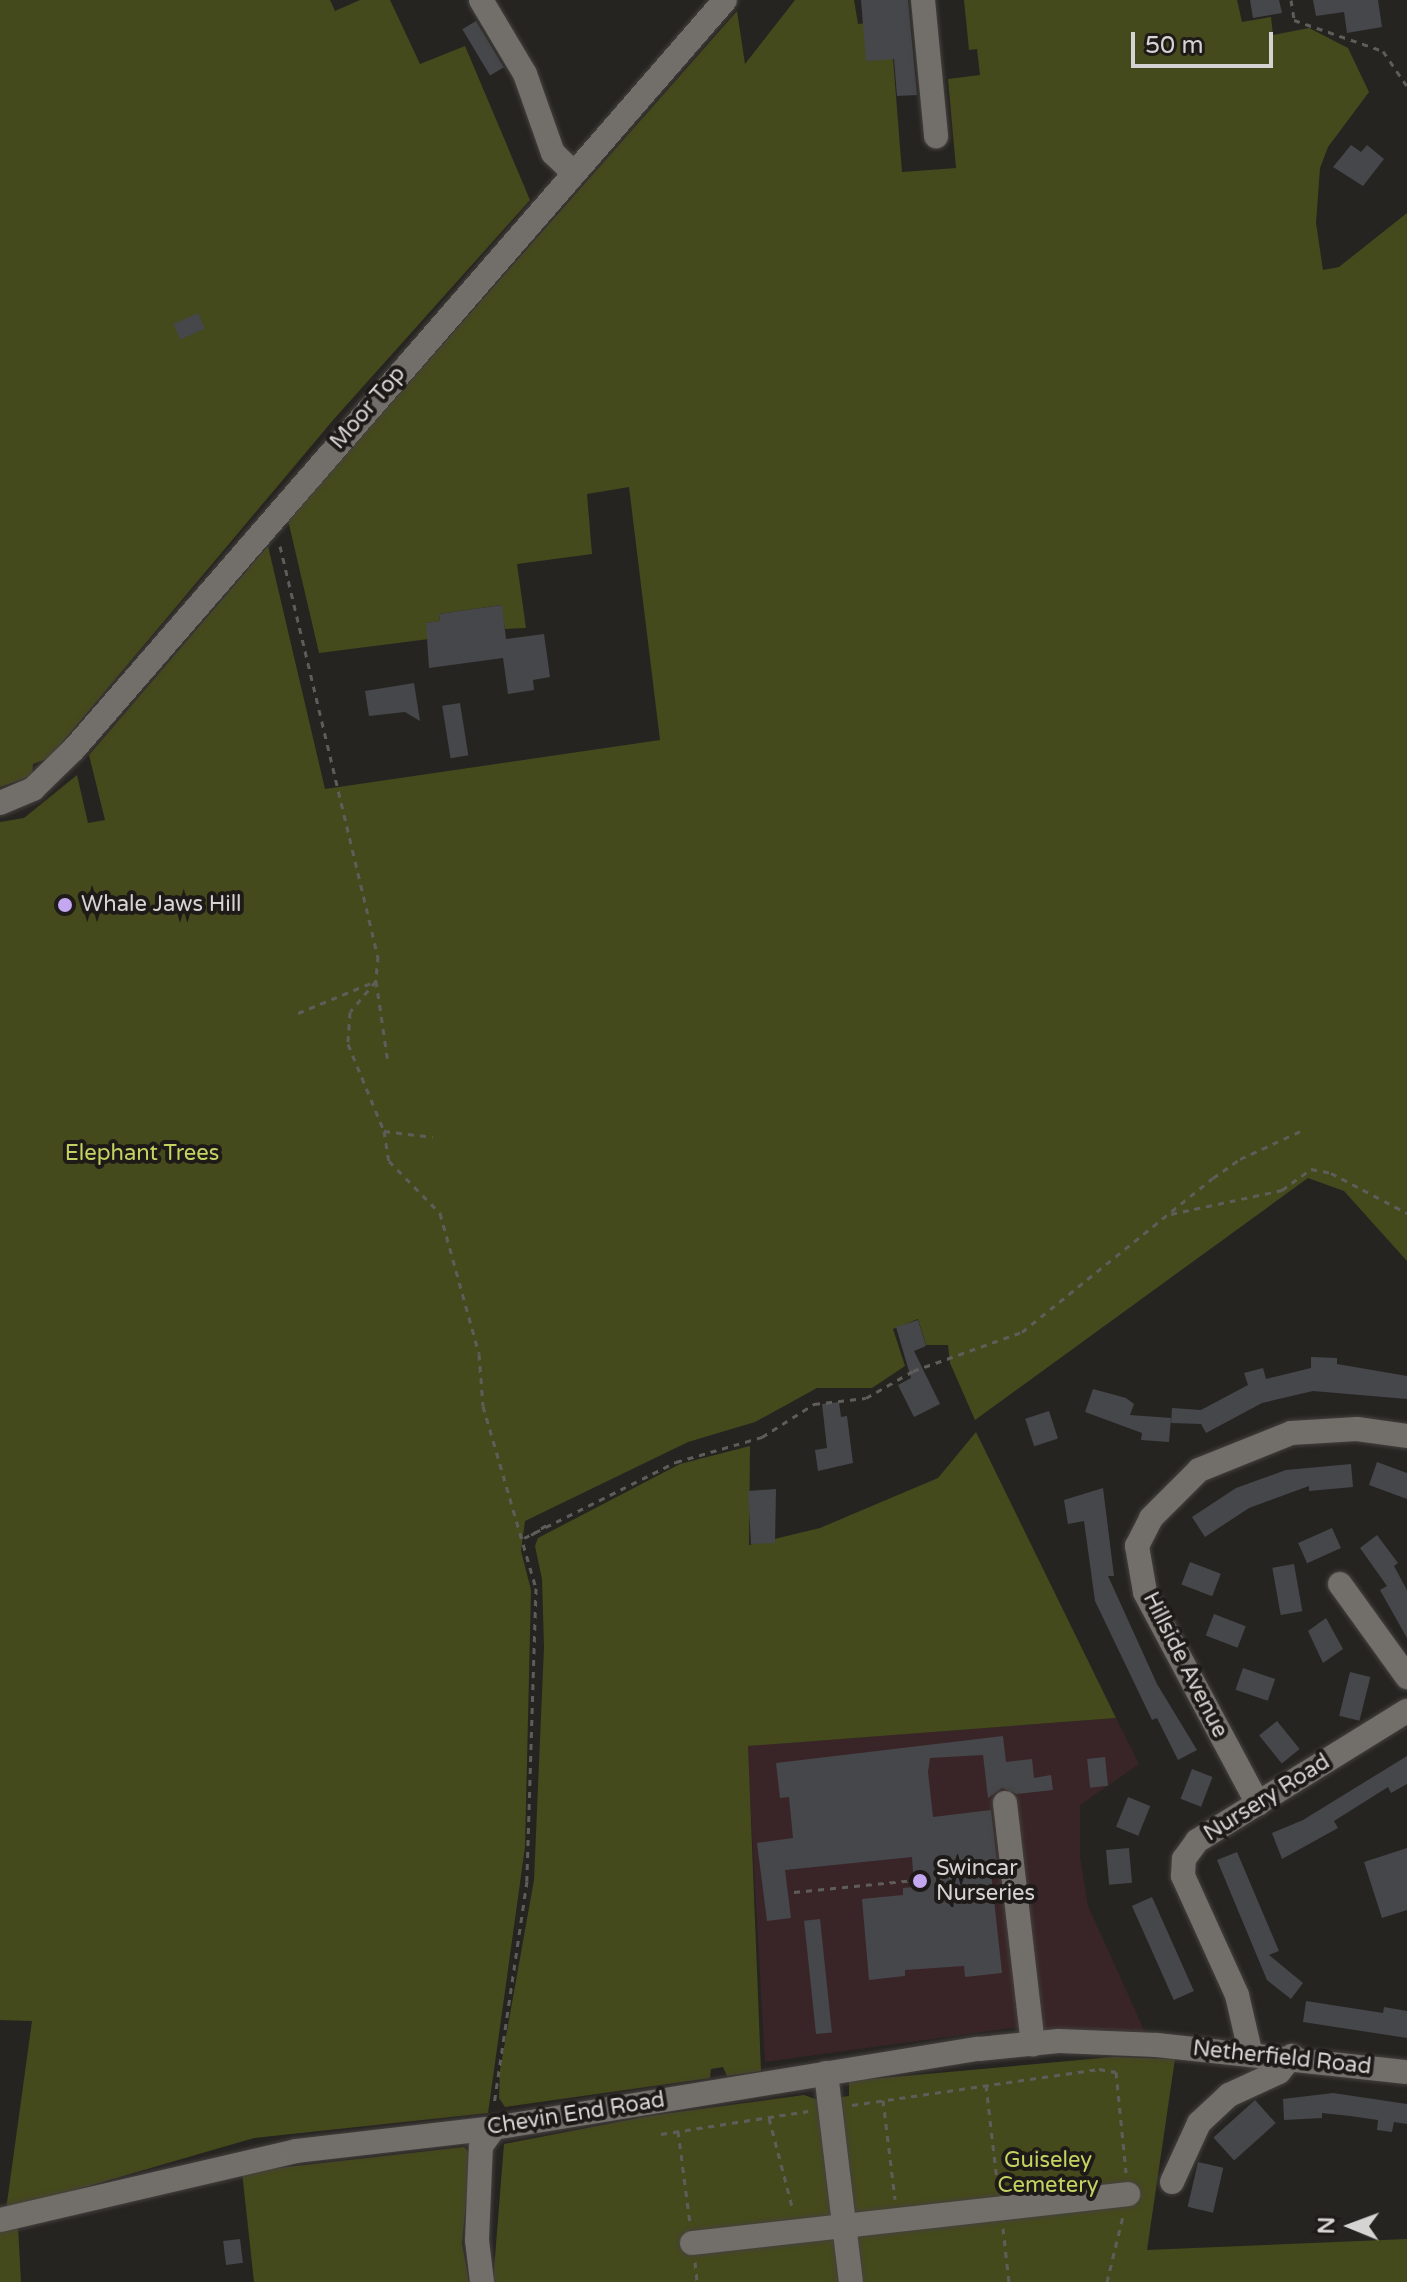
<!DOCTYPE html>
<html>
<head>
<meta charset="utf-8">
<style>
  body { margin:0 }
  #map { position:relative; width:1407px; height:2282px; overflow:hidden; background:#262421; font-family:"Varela Round",sans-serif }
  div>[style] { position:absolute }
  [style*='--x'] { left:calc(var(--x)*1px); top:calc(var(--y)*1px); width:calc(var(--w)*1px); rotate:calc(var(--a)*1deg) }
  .commercial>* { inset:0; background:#392527 }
  .green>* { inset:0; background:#454a1c }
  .building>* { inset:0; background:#46474b; transform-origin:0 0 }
  .path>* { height:3px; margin-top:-1.5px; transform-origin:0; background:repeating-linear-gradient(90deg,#5f5d5a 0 6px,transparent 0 12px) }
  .roads { filter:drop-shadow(0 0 2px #43413e) drop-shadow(0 0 2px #43413e) }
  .minor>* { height:24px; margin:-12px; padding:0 12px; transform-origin:12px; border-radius:12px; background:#726f6b }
  .dots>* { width:22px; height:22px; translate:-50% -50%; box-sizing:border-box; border:4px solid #1d1a18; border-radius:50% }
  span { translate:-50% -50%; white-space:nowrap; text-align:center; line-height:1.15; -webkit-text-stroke:8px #1d1a18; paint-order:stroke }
  .street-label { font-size:22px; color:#d6d4d2 }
  .poi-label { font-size:22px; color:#d6d4d2 }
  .left { translate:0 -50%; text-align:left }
  .park-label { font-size:22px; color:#c5d261 }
  .north { position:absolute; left:1311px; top:2186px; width:80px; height:80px; -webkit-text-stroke:6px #1d1a18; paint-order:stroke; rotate:271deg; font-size:22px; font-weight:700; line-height:32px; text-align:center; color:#d6d4d2 }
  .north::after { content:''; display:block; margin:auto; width:28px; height:36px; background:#d6d4d2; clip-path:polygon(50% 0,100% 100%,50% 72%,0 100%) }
  .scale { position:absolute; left:1131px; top:32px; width:142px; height:36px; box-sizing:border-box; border:4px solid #d6d4d2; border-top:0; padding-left:10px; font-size:24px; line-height:28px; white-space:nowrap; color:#d6d4d2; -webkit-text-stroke:6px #1d1a18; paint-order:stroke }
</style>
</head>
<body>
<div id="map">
  <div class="commercial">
    <div style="clip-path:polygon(1116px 1718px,1139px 1764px,1080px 1805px,1080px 1857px,1088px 1906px,1145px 2032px,1012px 2028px,765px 2062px,747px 1746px)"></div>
  </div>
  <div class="green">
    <div style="clip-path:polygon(0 0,330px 0,335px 11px,360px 0,390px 0,420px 64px,465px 46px,530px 200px,334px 419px,49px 758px,33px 764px,32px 776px,0 787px)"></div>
    <div style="clip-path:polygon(795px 0,854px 0,858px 24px,890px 20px,902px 172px,956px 168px,948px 79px,980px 75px,977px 49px,969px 50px,964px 0,1237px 0,1242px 22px,1271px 17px,1273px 35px,1309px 28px,1348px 48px,1369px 92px,1328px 147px,1320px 168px,1316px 223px,1323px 270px,1339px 267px,1407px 213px,1407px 1261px,1344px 1191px,1308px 1178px,975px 1420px,950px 1363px,948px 1345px,926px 1345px,918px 1319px,893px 1329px,905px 1366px,872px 1388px,817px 1388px,755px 1422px,688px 1442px,525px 1521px,521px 1551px,531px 1590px,525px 1847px,488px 2113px,254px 2138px,6px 2210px,32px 2021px,0 2020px,0 822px,24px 818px,77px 775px,88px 823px,105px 820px,89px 755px,268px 546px,325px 789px,660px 740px,629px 487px,587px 494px,592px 554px,517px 564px,526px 628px,505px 629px,501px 605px,439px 614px,440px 621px,427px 623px,429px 639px,319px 653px,288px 520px,737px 11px,745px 64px)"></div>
    <div style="clip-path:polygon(976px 1432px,1116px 1718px,748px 1746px,761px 2071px,727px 2076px,723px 2067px,711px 2069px,710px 2078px,505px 2107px,499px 2098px,500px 2070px,534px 1880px,544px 1647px,542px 1579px,535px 1546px,538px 1538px,680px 1464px,750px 1446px,749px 1545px,820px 1528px,938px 1478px)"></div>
    <div style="clip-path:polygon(1113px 2057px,1175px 2059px,1147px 2250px,1407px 2239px,1407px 2282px,493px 2282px,504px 2144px,649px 2116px,804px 2095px,818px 2100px,849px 2096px,849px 2081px)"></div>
    <div style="clip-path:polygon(464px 2147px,471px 2155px,462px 2243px,469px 2282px,254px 2282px,242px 2172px)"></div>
    <div style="clip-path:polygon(18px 2227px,21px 2282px,0 2282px,0 2230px)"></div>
  </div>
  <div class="building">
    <div style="clip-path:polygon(861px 0,908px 0,917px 95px,897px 96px,894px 59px,866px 61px)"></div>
    <div style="clip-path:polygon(1250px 0,1279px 0,1282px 13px,1253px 18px)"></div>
    <div style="clip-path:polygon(1313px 0,1378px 0,1382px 27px,1347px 33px,1344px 12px,1316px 16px)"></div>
    <div style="left:476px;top:21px;width:54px;height:16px;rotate:59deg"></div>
    <div style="clip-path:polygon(1351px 145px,1361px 152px,1367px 145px,1384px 159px,1363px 186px,1333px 167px)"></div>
    <div style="left:198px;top:313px;width:17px;height:27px;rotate:66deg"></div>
    <div style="clip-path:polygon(502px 605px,506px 639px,544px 634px,550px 677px,533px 680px,534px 690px,508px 694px,503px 658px,429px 668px,426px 623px,440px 621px,439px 614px)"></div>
    <div style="clip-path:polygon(414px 683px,420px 721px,405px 712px,369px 716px,365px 691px)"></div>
    <div style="left:460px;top:703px;width:53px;height:18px;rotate:81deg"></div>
    <div style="clip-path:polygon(918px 1320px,926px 1346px,914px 1351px,940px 1404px,914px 1417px,898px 1385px,911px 1378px,896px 1327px)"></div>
    <div style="clip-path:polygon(1311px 1357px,1337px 1358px,1337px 1364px,1407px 1376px,1407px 1399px,1313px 1391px,1262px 1403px,1206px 1433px,1201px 1424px,1171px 1423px,1172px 1408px,1201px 1410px,1248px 1385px,1244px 1373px,1263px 1368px,1266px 1379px,1311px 1368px)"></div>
    <div style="clip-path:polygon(1093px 1389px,1126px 1398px,1134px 1404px,1130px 1415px,1171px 1418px,1169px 1442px,1141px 1440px,1142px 1433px,1085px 1412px)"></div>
    <div style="clip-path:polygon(839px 1402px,841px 1417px,847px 1416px,853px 1463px,818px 1471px,815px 1450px,827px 1448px,822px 1404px)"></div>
    <div style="left:1049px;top:1411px;width:29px;height:25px;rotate:72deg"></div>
    <div style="clip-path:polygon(1377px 1462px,1407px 1473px,1407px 1499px,1369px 1485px)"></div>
    <div style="clip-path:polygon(1351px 1464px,1353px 1487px,1309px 1491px,1309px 1486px,1249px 1508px,1205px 1537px,1192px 1517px,1236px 1488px,1286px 1470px)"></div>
    <div style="clip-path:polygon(1103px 1488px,1114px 1576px,1108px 1576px,1157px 1684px,1197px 1750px,1178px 1760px,1157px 1718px,1152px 1720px,1095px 1601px,1084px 1521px,1068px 1524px,1064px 1500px)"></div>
    <div style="clip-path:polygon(776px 1489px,775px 1543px,751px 1544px,748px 1491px)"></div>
    <div style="left:1332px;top:1528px;width:22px;height:37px;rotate:66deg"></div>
    <div style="clip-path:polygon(1377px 1535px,1398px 1563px,1394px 1566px,1407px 1590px,1407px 1638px,1380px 1590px,1387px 1586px,1360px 1548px)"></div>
    <div style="left:1190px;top:1562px;width:33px;height:24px;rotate:21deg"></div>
    <div style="left:1294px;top:1564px;width:48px;height:22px;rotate:80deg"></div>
    <div style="left:1214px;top:1614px;width:34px;height:23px;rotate:21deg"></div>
    <div style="clip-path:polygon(1326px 1618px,1343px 1649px,1323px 1663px,1308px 1631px)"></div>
    <div style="left:1243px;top:1668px;width:34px;height:23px;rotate:19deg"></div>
    <div style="left:1350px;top:1672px;width:21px;height:45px;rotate:14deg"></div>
    <div style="left:1277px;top:1721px;width:36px;height:23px;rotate:51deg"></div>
    <div style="clip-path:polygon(1003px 1736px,1006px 1762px,1032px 1759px,1034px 1778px,1051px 1775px,1053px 1790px,1017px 1794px,1002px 1788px,988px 1798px,983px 1755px,930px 1758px,928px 1772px,933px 1817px,991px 1810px,997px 1862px,990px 1863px,1002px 1973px,965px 1977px,964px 1966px,905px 1970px,905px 1976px,869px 1980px,862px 1899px,903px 1895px,903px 1888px,914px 1887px,912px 1857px,785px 1870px,791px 1918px,767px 1921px,757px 1843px,793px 1838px,789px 1797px,780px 1798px,776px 1763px)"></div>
    <div style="clip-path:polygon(1407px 1756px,1407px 1784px,1391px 1793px,1388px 1787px,1334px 1821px,1338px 1828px,1282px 1859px,1272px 1833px,1303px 1820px)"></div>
    <div style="left:1105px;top:1757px;width:29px;height:18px;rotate:84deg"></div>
    <div style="left:1192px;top:1769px;width:22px;height:32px;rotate:21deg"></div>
    <div style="left:1128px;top:1797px;width:24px;height:32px;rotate:22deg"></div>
    <div style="left:1129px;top:1848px;width:35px;height:23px;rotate:85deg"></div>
    <div style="clip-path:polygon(1407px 1848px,1407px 1910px,1382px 1918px,1364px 1862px)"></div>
    <div style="clip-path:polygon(1237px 1852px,1279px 1951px,1269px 1955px,1303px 1983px,1291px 1999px,1267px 1980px,1217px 1860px)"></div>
    <div style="left:1152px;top:1897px;width:103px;height:22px;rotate:66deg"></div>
    <div style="left:820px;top:1919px;width:114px;height:16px;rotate:84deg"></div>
    <div style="clip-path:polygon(1306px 2001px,1383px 2013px,1384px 2007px,1407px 2011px,1407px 2038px,1303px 2022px)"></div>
    <div style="clip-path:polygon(1333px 2093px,1407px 2104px,1407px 2124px,1394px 2122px,1392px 2132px,1377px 2130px,1378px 2120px,1350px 2116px,1322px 2113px,1322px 2118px,1284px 2120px,1283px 2099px)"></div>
    <div style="left:1255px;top:2100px;width:31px;height:56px;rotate:48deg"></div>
    <div style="left:1198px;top:2162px;width:26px;height:46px;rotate:13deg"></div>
    <div style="left:240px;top:2239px;width:24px;height:17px;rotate:83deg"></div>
  </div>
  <div class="path">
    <div style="--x:1291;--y:0;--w:20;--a:81"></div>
    <div style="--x:1294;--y:20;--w:94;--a:19.2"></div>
    <div style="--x:1383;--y:51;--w:42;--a:55.6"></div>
    <div style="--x:280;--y:546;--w:422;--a:76.6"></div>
    <div style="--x:378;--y:956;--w:25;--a:95"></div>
    <div style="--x:376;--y:981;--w:40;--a:130"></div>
    <div style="--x:350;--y:1012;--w:32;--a:94"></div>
    <div style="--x:348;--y:1044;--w:94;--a:67.5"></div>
    <div style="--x:384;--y:1131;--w:30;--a:81"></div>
    <div style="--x:389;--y:1161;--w:73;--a:45.6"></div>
    <div style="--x:440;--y:1213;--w:146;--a:74.5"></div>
    <div style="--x:479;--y:1354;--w:52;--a:85.6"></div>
    <div style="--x:483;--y:1406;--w:190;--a:73.8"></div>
    <div style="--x:536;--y:1588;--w:293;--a:91.8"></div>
    <div style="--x:527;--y:1881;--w:226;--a:98.4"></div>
    <div style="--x:298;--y:1013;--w:84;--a:-22.3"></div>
    <div style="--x:376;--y:981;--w:82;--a:81.6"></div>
    <div style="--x:384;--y:1131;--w:49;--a:7"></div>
    <div style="--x:1171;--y:1214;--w:114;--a:-12.2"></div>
    <div style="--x:1282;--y:1190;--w:36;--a:-36"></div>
    <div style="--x:1311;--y:1169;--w:20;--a:11"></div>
    <div style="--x:1331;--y:1173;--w:86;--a:27.8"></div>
    <div style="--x:531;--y:1535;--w:24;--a:-33"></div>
    <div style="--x:524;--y:1538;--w:170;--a:-26.6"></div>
    <div style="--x:676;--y:1462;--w:90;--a:-16.2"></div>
    <div style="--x:762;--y:1437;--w:62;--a:-32.4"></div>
    <div style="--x:814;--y:1404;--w:52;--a:-6.6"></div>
    <div style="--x:866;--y:1398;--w:54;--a:-29.9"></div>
    <div style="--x:913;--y:1371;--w:116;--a:-19.7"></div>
    <div style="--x:1022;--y:1332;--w:245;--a:-38.9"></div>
    <div style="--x:1213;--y:1178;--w:33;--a:-35"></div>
    <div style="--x:1240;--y:1159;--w:69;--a:-24.7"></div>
    <div style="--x:794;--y:1892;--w:200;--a:-5.7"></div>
    <div style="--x:986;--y:2085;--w:105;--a:83.4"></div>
    <div style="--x:883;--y:2100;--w:100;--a:83.1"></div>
    <div style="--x:852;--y:2105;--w:250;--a:-8.3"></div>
    <div style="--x:1099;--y:2069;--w:17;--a:10"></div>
    <div style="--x:1116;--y:2072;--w:101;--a:84.3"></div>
    <div style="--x:769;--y:2118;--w:95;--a:75.4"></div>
    <div style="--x:678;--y:2131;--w:93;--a:82.6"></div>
    <div style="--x:661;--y:2134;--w:149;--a:-8.9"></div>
    <div style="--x:1003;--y:2228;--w:54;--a:83.7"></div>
    <div style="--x:695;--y:2262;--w:20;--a:84"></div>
    <div style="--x:1107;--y:2282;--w:68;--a:-76.4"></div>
  </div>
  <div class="roads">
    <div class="minor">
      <div style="--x:481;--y:0;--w:86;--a:59.3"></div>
      <div style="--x:525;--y:74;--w:84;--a:70.5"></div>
      <div style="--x:553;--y:153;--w:29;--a:44"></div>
      <div style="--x:923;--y:0;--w:137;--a:84.5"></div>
      <div style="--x:0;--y:803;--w:36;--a:-23"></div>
      <div style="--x:33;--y:789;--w:57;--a:-44.3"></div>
      <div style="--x:74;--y:749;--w:992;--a:-49"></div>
      <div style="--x:1340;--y:1584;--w:115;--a:54.2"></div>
      <div style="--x:1005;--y:1803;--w:243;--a:83.4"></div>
      <div style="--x:1258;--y:1804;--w:240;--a:-118.1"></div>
      <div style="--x:1145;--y:1592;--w:47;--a:-99.9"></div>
      <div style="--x:1137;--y:1546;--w:31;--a:-63"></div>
      <div style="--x:1151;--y:1518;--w:68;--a:-45"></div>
      <div style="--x:1199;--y:1470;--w:99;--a:-21.9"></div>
      <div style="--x:1291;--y:1433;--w:66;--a:-3.5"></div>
      <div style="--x:1357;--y:1429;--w:50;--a:8"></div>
      <div style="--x:1250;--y:2051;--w:57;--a:-103.1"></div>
      <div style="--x:1237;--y:1995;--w:131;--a:-114.4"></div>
      <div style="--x:1183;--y:1876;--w:17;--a:-87"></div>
      <div style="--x:1184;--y:1859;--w:22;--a:-54"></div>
      <div style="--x:1197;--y:1841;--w:247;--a:-31.8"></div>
      <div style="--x:826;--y:2073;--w:210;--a:83.2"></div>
      <div style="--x:1172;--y:2182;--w:65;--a:-65.4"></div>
      <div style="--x:1199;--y:2123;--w:41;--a:-43"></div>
      <div style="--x:1229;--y:2095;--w:55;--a:-24.7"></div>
      <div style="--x:1279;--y:2072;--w:21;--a:-51"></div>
      <div style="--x:0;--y:2220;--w:304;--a:-13.1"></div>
      <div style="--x:296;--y:2151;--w:199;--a:-6.6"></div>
      <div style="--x:494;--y:2128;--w:491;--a:-9.3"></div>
      <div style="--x:979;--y:2049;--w:80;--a:-5.7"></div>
      <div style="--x:1059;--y:2041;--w:98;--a:2.3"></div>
      <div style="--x:1157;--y:2045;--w:251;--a:6.2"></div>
      <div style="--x:692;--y:2243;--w:439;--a:-6.4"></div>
      <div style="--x:482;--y:2282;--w:42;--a:-96.8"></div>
      <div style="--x:477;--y:2240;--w:94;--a:-87.6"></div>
      <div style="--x:481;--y:2146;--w:22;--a:-54"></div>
    </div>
  </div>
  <div class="dots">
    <div style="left:65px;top:905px;background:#c4a7f1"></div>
    <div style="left:920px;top:1881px;background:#c4a7f1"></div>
  </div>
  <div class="street-label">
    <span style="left:368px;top:408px;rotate:-49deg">Moor Top</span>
    <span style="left:1185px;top:1665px;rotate:63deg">Hillside Avenue</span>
    <span style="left:1267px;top:1798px;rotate:-32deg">Nursery Road</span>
    <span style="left:1282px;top:2058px;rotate:6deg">Netherfield Road</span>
    <span style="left:576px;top:2114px;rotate:-9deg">Chevin End Road</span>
  </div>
  <div class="poi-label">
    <span class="left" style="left:81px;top:905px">Whale Jaws Hill</span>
    <span class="left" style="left:936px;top:1881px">Swincar<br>Nurseries</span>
  </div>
  <div class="park-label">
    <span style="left:142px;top:1154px">Elephant Trees</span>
    <span style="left:1048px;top:2173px">Guiseley<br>Cemetery</span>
  </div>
  <div class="north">N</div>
  <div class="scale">50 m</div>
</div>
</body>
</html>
